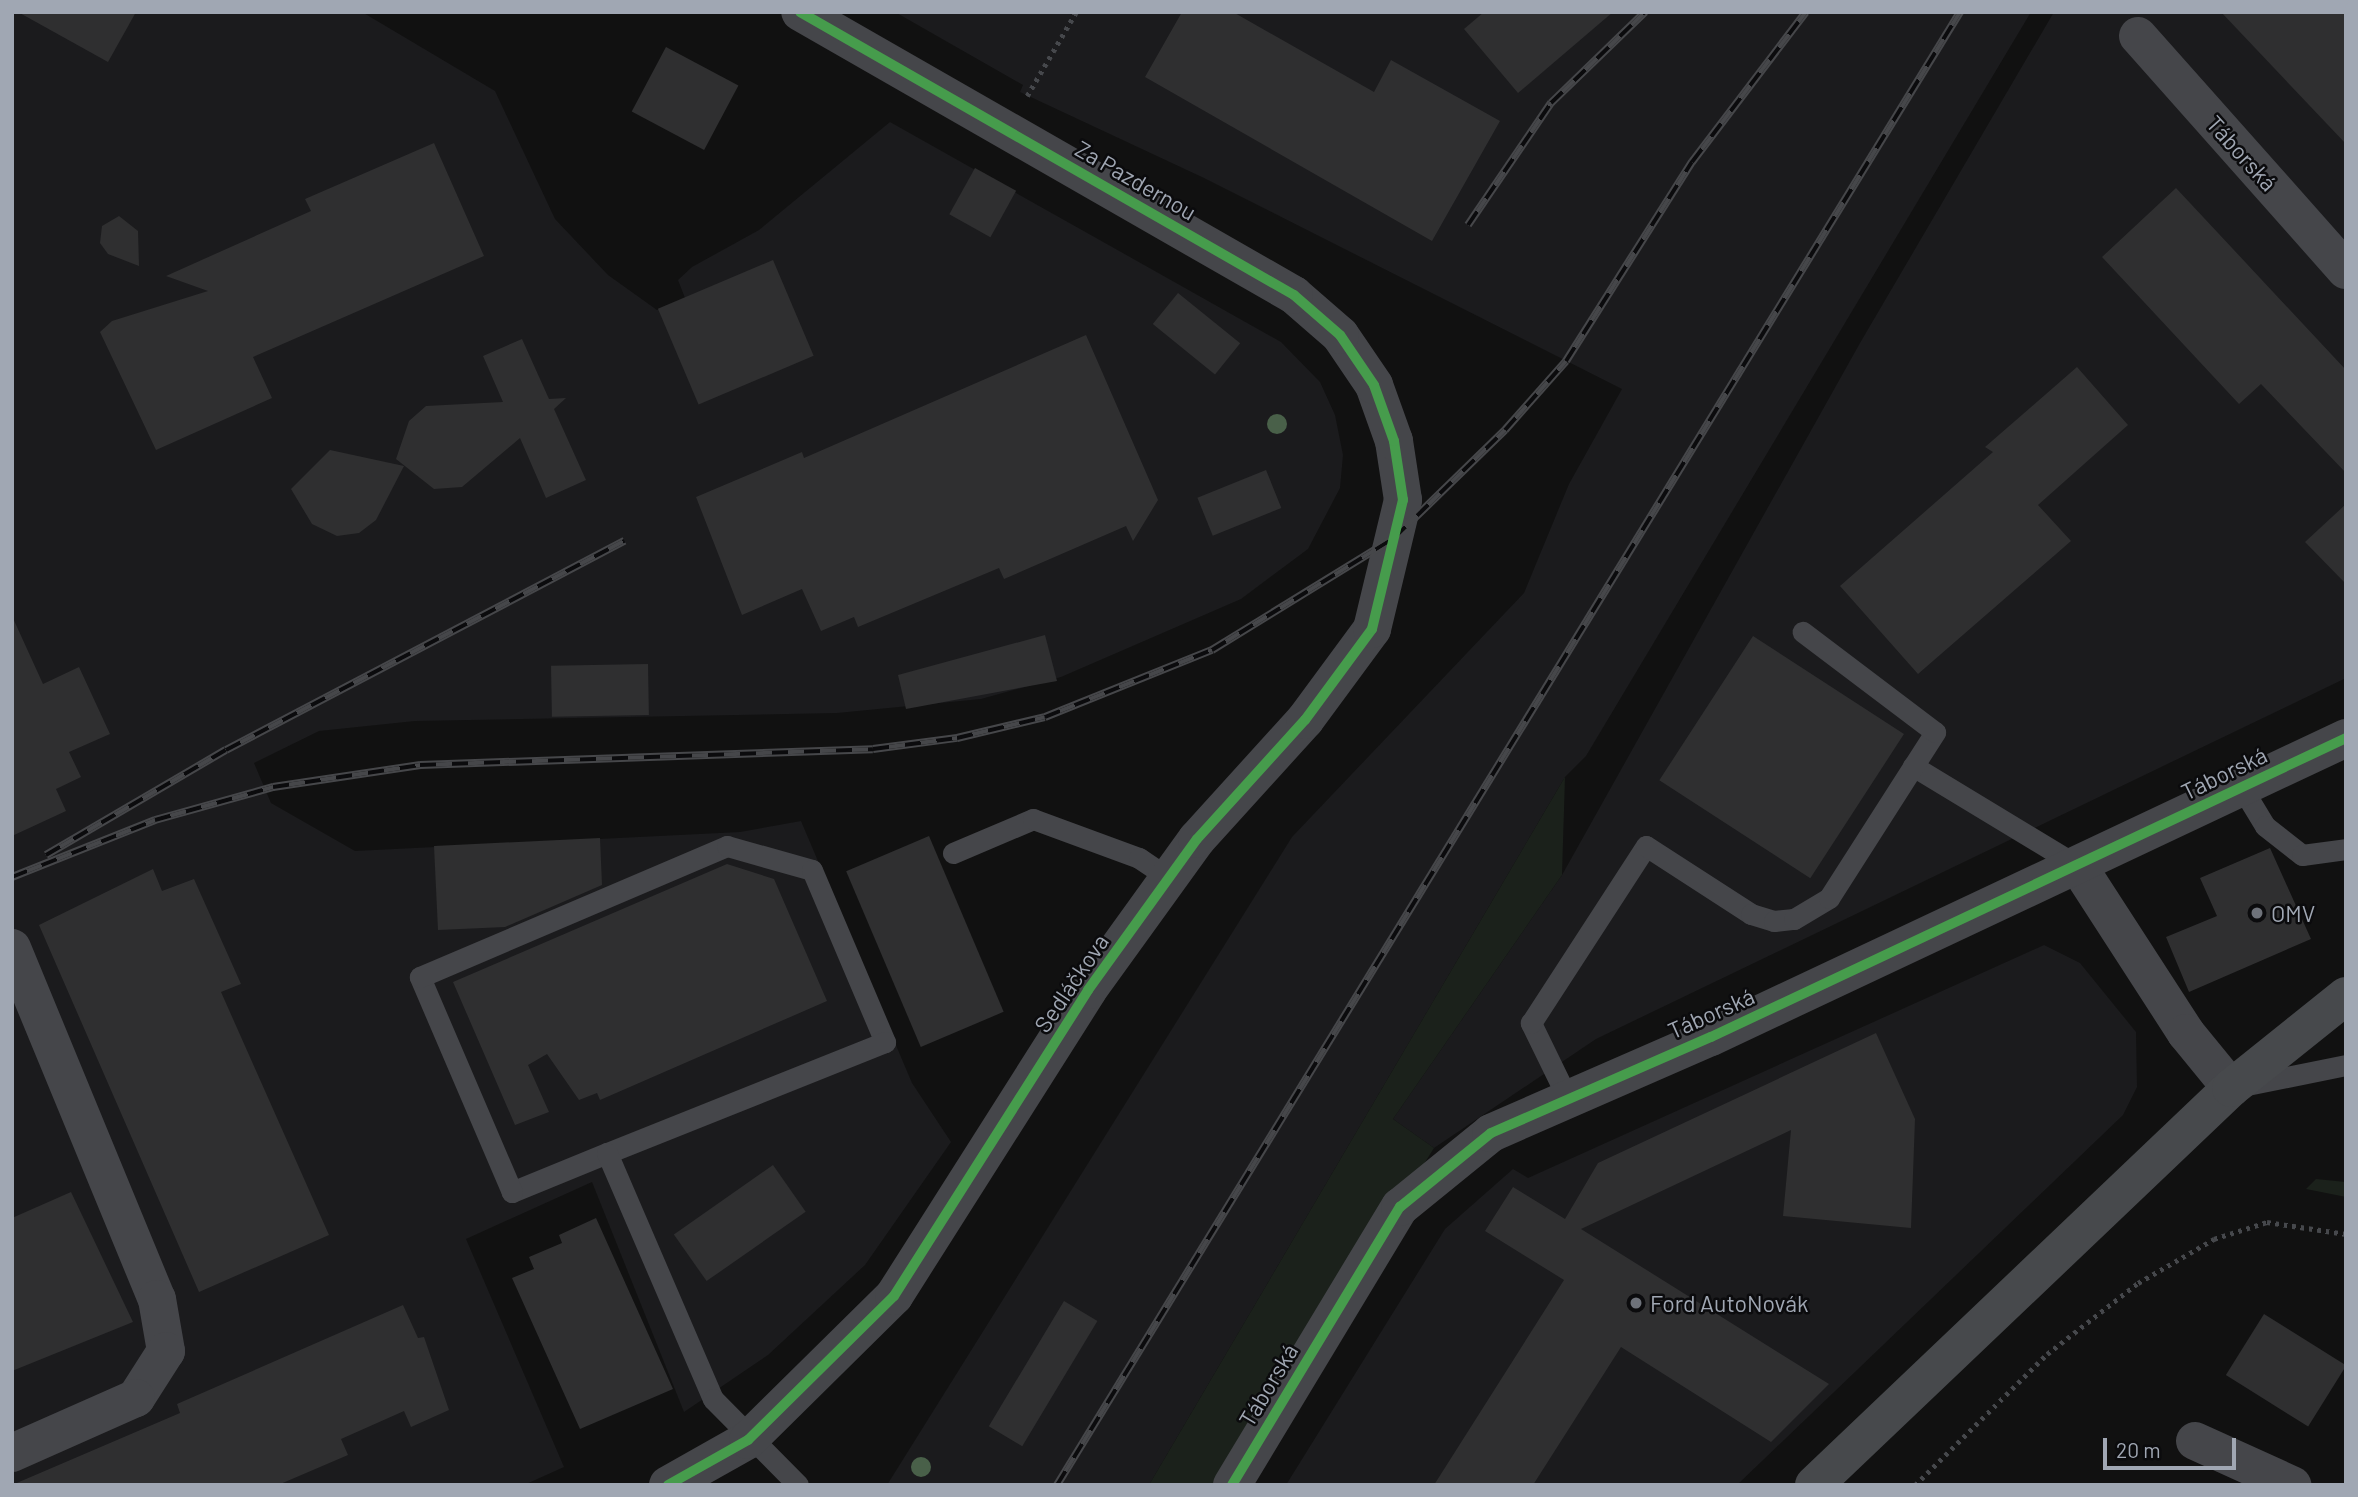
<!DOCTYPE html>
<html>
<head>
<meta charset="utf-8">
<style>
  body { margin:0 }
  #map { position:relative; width:2358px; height:1497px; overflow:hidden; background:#111; font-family:Barlow,sans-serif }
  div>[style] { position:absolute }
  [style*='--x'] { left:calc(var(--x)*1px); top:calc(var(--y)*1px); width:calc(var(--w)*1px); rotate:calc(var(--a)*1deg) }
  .built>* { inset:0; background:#1b1b1d }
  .green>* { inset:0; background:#1b211b }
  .building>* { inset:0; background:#2f2f30; transform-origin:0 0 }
  .path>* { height:4.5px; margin-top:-2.25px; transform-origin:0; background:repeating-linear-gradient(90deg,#46484c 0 3.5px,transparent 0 8.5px) }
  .lane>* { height:21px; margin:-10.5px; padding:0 10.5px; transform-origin:10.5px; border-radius:10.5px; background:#45464a }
  .street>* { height:38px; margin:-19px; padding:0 19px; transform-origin:19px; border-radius:19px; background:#45464a }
  .primary>* { height:38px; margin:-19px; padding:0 19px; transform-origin:19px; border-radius:19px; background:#47494c }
  .rail>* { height:8px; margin-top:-4px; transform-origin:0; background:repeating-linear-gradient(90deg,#0b0b0d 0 16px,#46474a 0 32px); box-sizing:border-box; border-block:2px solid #46474a }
  .cycleway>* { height:10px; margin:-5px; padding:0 5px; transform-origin:5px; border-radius:5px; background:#469c4c }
  .trees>* { width:20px; height:20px; margin:-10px; border-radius:50%; background:#496049 }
  .dots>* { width:19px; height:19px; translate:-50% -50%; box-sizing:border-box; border:4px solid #0b0b0d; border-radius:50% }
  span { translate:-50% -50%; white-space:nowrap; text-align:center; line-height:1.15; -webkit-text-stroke:5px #0b0b0d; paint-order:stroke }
  .street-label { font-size:23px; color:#a0a7b3 }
  .poi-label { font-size:23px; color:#a0a7b3 }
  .left { translate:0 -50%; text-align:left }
  .frame { position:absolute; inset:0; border:14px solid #a0a7b3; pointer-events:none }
  .scale { position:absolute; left:2103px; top:1438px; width:133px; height:32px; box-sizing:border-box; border:4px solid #a0a7b3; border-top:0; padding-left:9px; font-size:21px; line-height:24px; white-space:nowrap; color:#a0a7b3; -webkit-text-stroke:5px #0b0b0d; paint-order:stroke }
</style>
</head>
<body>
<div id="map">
  <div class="built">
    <div style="clip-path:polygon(12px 12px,362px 12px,495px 91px,555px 219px,608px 275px,657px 310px,685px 298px,678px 280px,692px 267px,759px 230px,890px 122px,1281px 342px,1320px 382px,1335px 415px,1343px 455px,1340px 488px,1308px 549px,1241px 599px,1061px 677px,981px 699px,837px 713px,415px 721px,319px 731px,254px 763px,271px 803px,355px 851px,740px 832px,801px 821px,912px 1083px,951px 1142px,865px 1265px,768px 1355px,684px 1412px,592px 1182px,466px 1239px,564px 1467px,524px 1485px,12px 1485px)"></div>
    <div style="clip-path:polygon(895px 12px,2031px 12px,1586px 756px,1565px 777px,1149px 1485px,887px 1485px,1292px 837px,1524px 593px,1569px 484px,1622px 389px,1204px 178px,1020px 92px,1023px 85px)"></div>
    <div style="clip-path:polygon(2054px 12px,2346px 12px,2346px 678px,1596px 1039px,1434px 1148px,1393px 1119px,1562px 875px,1860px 343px)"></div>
    <div style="clip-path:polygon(2044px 945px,2080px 963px,2136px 1032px,2137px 1087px,2123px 1115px,1737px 1485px,1286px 1485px,1445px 1229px,1513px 1169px,1528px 1178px)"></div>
  </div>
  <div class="green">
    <div style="clip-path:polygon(1565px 777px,1562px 875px,1393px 1119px,1434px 1148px,1222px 1485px,1149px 1485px)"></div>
    <div style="clip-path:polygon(2316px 1179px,2346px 1182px,2346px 1197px,2306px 1189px)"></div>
  </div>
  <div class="building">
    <div style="clip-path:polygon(18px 12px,136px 12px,108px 62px)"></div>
    <div style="clip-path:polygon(1182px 12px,1233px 12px,1374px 92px,1391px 60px,1500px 121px,1432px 241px,1145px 77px)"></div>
    <div style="clip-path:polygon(1484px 12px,1613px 12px,1518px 93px,1464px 29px)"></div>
    <div style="clip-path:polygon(2221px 12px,2346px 12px,2346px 144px)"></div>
    <div style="left:666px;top:47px;width:82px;height:73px;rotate:28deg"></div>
    <div style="clip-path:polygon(434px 143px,484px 256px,253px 357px,272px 398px,156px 450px,100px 332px,112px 321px,208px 291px,166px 276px,311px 211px,305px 199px)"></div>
    <div style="left:975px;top:168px;width:47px;height:53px;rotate:29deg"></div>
    <div style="clip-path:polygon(2176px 188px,2346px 370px,2346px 473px,2261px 384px,2239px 404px,2102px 257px)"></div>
    <div style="clip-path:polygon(119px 216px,138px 231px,139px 266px,108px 254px,100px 243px,102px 226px)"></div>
    <div style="left:773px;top:260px;width:104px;height:125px;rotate:67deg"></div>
    <div style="left:1178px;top:293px;width:80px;height:40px;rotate:39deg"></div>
    <div style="clip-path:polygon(1086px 335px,1158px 500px,1133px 541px,1126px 526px,1004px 579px,999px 568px,858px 627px,854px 617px,821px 631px,802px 589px,742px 615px,696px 497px,802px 452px,804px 458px)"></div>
    <div style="clip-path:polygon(522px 339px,549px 399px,566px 398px,554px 409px,586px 480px,546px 498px,520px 438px,462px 487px,434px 489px,396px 459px,409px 421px,426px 406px,503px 402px,483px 356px)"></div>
    <div style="clip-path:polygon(2077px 367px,2128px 425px,2038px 505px,2071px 541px,1918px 674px,1840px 586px,1993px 452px,1985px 447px)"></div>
    <div style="clip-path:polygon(330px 450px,404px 466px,376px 520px,359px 533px,337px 536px,312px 524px,291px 489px)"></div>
    <div style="left:1266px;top:470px;width:41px;height:74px;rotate:68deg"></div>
    <div style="clip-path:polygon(2346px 504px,2346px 584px,2305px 542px)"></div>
    <div style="clip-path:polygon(12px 616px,43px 684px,79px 667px,110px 734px,69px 752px,81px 777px,56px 789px,66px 811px,12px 836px)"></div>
    <div style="clip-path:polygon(1045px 635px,1057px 681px,906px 709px,898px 675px)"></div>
    <div style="left:1753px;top:636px;width:180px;height:172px;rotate:33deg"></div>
    <div style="left:648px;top:664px;width:51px;height:97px;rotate:89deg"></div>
    <div style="left:929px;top:836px;width:191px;height:90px;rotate:67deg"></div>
    <div style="clip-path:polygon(600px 838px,602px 885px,505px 927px,438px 930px,434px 846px)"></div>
    <div style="clip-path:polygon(2270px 848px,2311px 939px,2189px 992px,2166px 937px,2217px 916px,2200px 878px)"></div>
    <div style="clip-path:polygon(727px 864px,774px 879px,827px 1001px,600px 1100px,597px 1093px,579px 1100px,547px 1054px,528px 1065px,549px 1112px,515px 1125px,453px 982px)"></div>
    <div style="clip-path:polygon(153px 869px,162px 891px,194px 879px,241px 984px,221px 992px,329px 1235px,199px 1292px,39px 925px)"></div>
    <div style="clip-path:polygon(1876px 1033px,1915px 1119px,1911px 1228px,1783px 1216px,1791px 1130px,1581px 1229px,1829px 1384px,1771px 1442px,1621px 1347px,1533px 1485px,1434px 1485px,1564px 1280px,1485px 1231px,1513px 1187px,1565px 1219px,1598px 1163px)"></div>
    <div style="left:773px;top:1165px;width:57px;height:121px;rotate:55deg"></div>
    <div style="clip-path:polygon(71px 1192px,133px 1322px,12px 1371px,12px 1218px)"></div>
    <div style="clip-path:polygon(596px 1218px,673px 1389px,580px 1429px,512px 1278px,534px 1269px,529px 1257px,562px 1243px,559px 1235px)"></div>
    <div style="left:1064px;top:1301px;width:39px;height:146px;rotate:31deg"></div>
    <div style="clip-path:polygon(403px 1305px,418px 1338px,424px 1337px,449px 1410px,411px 1427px,404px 1411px,341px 1439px,348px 1455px,278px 1485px,12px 1485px,180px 1413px,177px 1404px)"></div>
    <div style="left:2264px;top:1314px;width:97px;height:72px;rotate:32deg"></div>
  </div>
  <div class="path">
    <div style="--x:1027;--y:96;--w:97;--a:-59.7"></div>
    <div style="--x:1915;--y:1485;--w:186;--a:-44.8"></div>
    <div style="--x:2047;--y:1354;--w:115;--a:-38"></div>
    <div style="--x:2138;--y:1283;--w:88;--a:-30.1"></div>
    <div style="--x:2214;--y:1239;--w:56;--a:-17.8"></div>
    <div style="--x:2267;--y:1222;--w:80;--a:8.6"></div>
  </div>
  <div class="lane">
    <div style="--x:1913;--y:766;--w:193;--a:31.2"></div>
    <div style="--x:2242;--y:788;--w:44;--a:58.8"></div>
    <div style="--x:2265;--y:826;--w:47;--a:38.1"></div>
    <div style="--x:2302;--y:855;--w:44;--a:-7.8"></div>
    <div style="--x:953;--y:853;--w:87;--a:-23"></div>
    <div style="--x:1033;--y:819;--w:113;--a:20.2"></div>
    <div style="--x:1139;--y:858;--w:36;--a:34"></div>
    <div style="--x:2247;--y:1085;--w:101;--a:-11.4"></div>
    <div style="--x:1568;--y:1099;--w:85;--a:-116"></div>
    <div style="--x:1531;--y:1023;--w:211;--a:-57"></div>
    <div style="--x:1646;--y:846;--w:125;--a:32.9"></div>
    <div style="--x:1751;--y:914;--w:24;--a:17"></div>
    <div style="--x:1774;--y:921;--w:20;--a:-6"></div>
    <div style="--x:1794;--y:919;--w:41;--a:-31"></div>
    <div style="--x:1829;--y:898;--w:197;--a:-57.4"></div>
    <div style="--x:1935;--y:732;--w:166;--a:-142.9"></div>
    <div style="--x:607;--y:1153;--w:103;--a:157.7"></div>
    <div style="--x:512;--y:1192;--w:234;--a:-113.2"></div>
    <div style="--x:420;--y:977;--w:334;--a:-23.1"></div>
    <div style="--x:727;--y:846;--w:88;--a:15.8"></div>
    <div style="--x:812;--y:870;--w:187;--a:67"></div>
    <div style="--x:885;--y:1042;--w:299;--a:158.2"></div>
    <div style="--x:607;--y:1153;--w:268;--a:66.7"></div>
    <div style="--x:713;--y:1399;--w:121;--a:45.3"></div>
  </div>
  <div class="street">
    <div style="--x:2138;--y:36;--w:313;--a:48.4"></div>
    <div style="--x:2078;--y:866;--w:199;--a:57.1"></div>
    <div style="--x:2186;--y:1033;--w:71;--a:50.7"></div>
    <div style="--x:12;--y:948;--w:380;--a:67.6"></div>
    <div style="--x:157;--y:1299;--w:53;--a:80.2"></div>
    <div style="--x:166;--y:1351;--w:56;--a:122.6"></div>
    <div style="--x:136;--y:1398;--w:136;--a:156.1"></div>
    <div style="--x:2195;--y:1441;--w:107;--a:24.4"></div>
    <div style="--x:668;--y:1485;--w:92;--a:-29.4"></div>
    <div style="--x:748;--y:1440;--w:205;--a:-44.6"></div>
    <div style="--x:894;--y:1296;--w:362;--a:-57.6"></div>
    <div style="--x:1088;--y:990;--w:186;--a:-54.2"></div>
    <div style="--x:1197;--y:839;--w:161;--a:-47.8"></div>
    <div style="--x:1305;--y:720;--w:113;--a:-53.6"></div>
    <div style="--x:1372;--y:629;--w:133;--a:-76.5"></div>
    <div style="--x:1403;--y:500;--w:60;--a:-98.7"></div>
    <div style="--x:1394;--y:441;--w:59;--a:-109.7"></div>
    <div style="--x:1374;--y:385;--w:60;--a:-124.2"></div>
    <div style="--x:1340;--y:335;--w:61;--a:-139"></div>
    <div style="--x:1294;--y:295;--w:569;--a:-150.19"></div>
    <div style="--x:1232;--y:1485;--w:325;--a:-58.9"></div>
    <div style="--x:1400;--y:1207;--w:117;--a:-39.1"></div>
    <div style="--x:1491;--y:1133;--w:240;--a:-23.6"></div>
    <div style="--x:1711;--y:1037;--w:702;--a:-25.21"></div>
  </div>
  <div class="primary">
    <div style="--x:1814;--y:1485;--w:576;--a:-43.59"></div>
    <div style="--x:2231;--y:1088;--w:147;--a:-38.7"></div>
  </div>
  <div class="rail">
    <div style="--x:1468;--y:225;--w:148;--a:-55.8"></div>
    <div style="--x:1551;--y:103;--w:131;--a:-44.1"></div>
    <div style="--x:46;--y:855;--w:208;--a:-30.3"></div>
    <div style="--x:226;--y:750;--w:450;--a:-27.7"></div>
    <div style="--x:12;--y:877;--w:154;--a:-21.7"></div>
    <div style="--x:155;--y:820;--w:123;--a:-15.6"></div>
    <div style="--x:273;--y:787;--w:149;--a:-8.5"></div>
    <div style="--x:420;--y:765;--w:453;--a:-2"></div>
    <div style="--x:873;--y:749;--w:85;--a:-7.5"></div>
    <div style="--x:957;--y:738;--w:90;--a:-13.4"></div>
    <div style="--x:1045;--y:717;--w:180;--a:-21.9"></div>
    <div style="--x:1212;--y:650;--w:214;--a:-31.6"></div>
    <div style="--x:1394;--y:538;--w:155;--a:-44.2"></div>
    <div style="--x:1505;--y:430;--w:92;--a:-48.5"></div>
    <div style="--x:1566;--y:361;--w:236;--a:-57.7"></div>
    <div style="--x:1692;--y:162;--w:188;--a:-52.8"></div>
    <div style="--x:1057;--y:1485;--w:1728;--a:-58.49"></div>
  </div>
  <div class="cycleway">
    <div style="--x:668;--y:1485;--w:92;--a:-29.4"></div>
    <div style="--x:748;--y:1440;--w:205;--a:-44.6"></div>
    <div style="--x:894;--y:1296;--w:362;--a:-57.6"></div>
    <div style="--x:1088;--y:990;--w:186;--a:-54.2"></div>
    <div style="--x:1197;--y:839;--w:161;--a:-47.8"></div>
    <div style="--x:1305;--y:720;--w:113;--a:-53.6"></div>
    <div style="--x:1372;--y:629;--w:133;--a:-76.5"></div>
    <div style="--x:1403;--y:500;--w:60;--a:-98.7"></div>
    <div style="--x:1394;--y:441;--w:59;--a:-109.7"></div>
    <div style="--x:1374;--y:385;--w:60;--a:-124.2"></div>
    <div style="--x:1340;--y:335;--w:61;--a:-139"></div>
    <div style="--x:1294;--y:295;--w:569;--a:-150.19"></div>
    <div style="--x:1232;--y:1485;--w:325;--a:-58.9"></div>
    <div style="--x:1400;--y:1207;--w:117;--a:-39.1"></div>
    <div style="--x:1491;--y:1133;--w:240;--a:-23.6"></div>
    <div style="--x:1711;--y:1037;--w:702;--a:-25.21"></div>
  </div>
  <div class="trees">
    <div style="left:1277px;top:424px"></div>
    <div style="left:921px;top:1467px"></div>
  </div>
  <div class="dots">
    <div style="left:2257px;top:913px;background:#6e727a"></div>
    <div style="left:1636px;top:1303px;background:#6e727a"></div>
  </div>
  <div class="street-label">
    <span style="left:2242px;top:153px;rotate:48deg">Táborská</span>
    <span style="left:1136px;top:180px;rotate:30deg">Za Pazdernou</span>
    <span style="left:2224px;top:773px;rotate:-26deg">Táborská</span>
    <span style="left:1071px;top:983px;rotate:-56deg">Sedláčkova</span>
    <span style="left:1711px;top:1013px;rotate:-24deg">Táborská</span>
    <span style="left:1268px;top:1385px;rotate:-59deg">Táborská</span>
  </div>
  <div class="poi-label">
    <span class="left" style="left:2271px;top:913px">OMV</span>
    <span class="left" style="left:1650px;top:1303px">Ford AutoNovák</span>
  </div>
  <div class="frame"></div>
  <div class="scale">20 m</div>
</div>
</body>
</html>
